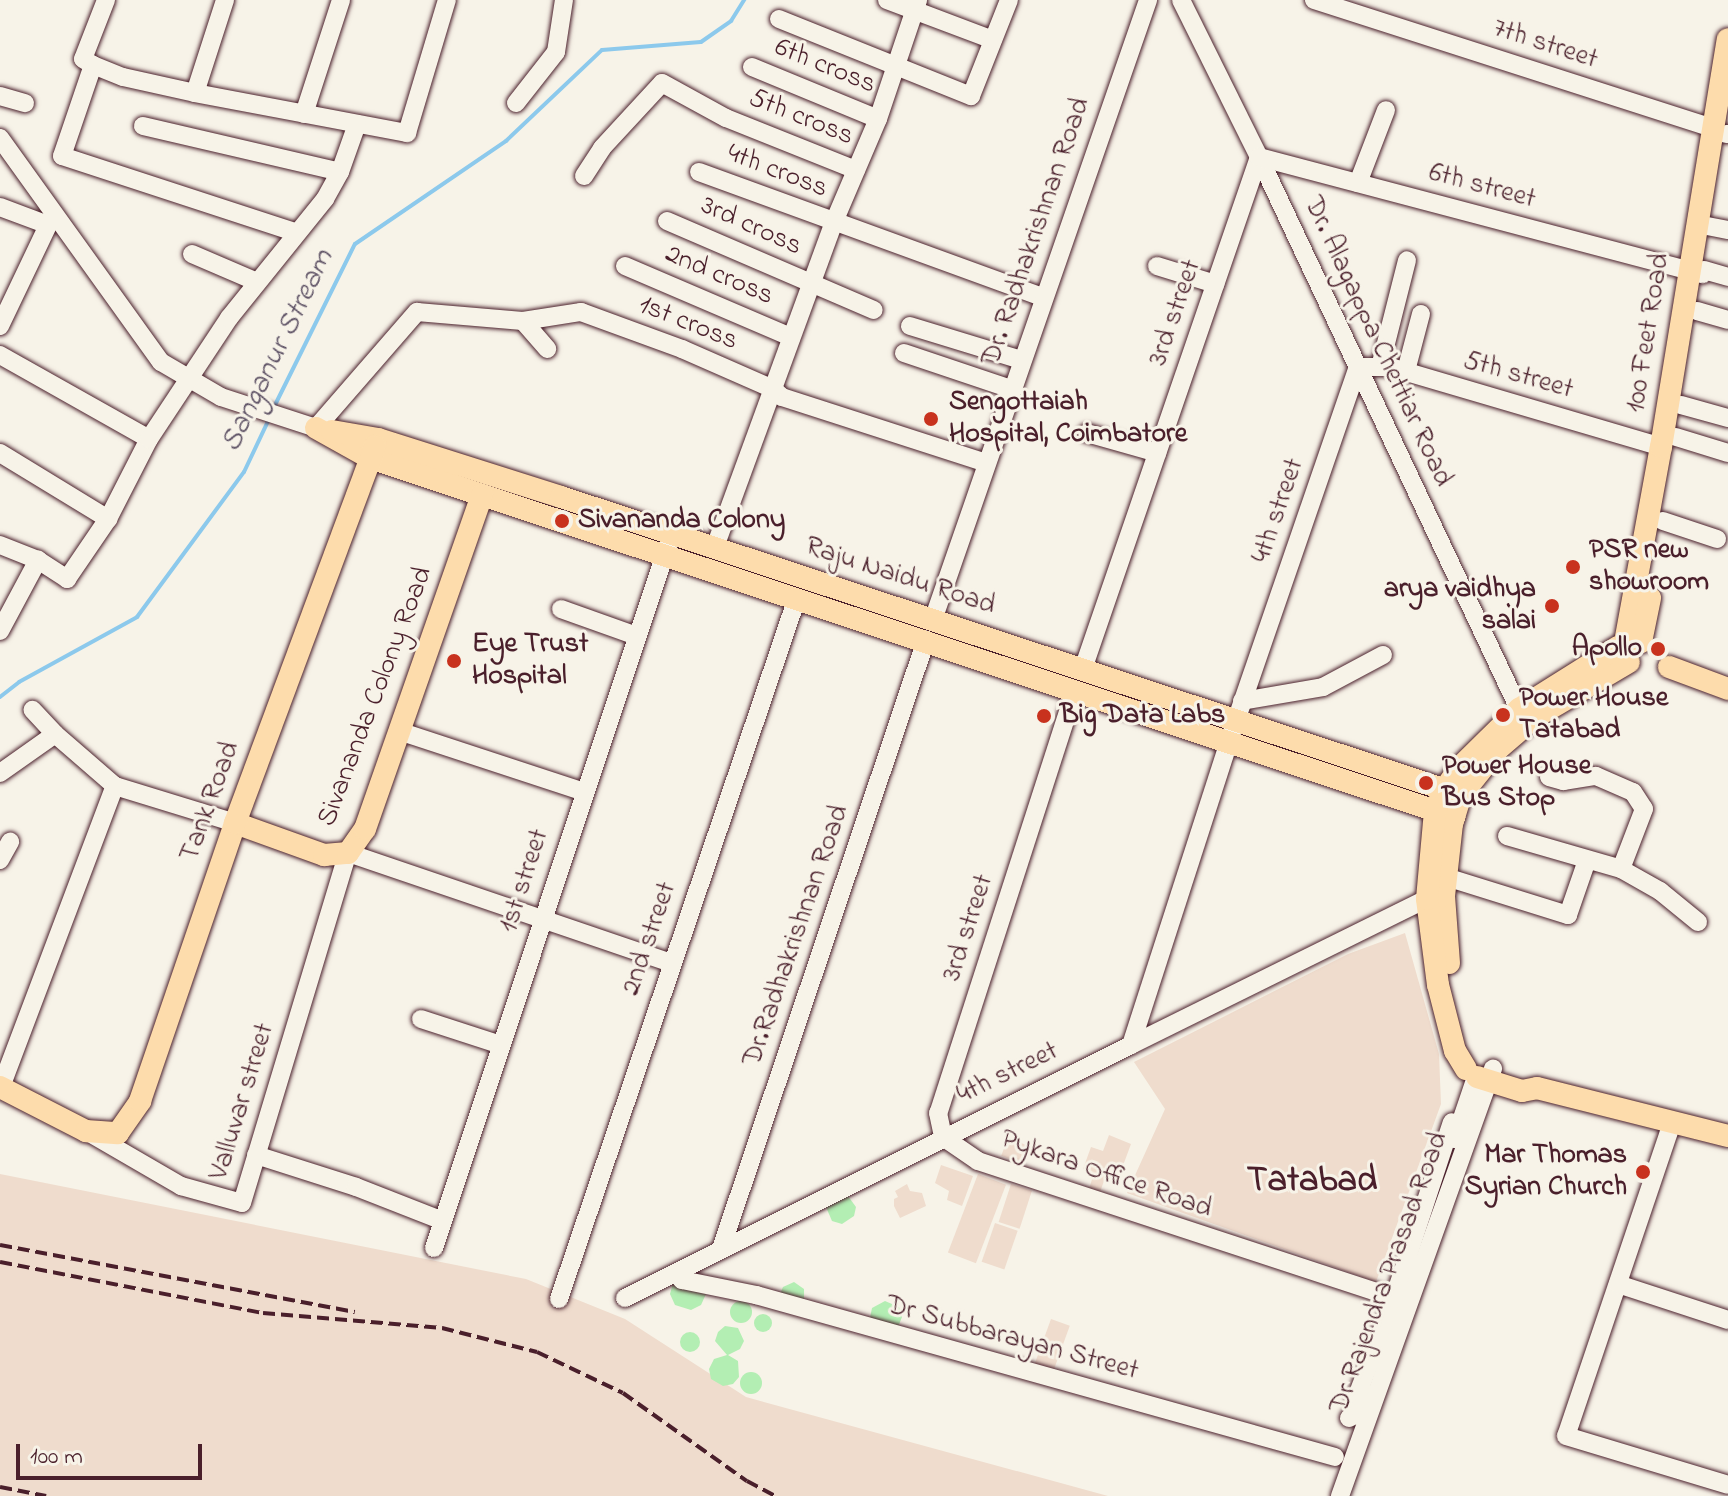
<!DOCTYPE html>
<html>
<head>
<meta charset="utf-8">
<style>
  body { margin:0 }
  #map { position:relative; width:1728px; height:1496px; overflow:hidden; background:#f7f3e8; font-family:"Indie Flower",sans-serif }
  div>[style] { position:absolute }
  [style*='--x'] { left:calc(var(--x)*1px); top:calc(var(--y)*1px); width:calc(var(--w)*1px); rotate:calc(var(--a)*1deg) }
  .built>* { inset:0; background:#efdccd; transform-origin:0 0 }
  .green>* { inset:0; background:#b3eeb3 }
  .round { border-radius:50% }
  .stream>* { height:4px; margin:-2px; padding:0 2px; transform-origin:2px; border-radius:2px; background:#8cc9ec }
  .roads { filter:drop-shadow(0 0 2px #4a1f2b) drop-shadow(0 0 2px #4a1f2b) }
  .minor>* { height:18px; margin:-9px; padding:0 9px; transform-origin:9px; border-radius:9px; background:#f7f3e8 }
  .major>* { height:22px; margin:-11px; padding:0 11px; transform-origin:11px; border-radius:11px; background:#fddcac }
  .rail>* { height:4px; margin-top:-2px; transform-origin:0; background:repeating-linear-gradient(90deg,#4a1f2b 0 12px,transparent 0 18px) }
  .dots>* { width:22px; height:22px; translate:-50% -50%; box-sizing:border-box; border:4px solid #f7f3e8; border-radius:50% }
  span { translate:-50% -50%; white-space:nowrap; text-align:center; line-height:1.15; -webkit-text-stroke:6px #f7f3e8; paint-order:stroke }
  .street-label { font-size:28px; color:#4a1f2b }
  .poi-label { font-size:28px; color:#4a1f2b; font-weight:700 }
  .left { translate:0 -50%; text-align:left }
  .right { translate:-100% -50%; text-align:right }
  .water-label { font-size:30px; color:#5e5265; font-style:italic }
  .district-label { font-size:36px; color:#4a1f2b; font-weight:700 }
  .scale { position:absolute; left:16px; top:1444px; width:186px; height:36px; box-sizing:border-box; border:4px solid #4a1f2b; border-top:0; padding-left:10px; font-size:24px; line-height:28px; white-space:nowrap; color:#4a1f2b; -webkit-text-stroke:6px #f7f3e8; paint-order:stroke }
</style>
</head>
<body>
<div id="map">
  <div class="built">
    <div style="clip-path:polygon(1405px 933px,1439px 1054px,1441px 1104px,1376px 1282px,1127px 1193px,1165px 1109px,1134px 1062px,1348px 954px)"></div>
    <div style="clip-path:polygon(1109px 1135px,1131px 1144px,1121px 1171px,1109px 1167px,1100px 1192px,1089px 1189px,1094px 1173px,1083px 1169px,1091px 1147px,1103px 1151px)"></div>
    <div style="left:1008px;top:1138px;width:25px;height:19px;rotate:21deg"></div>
    <div style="clip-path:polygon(941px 1165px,973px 1176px,962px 1206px,947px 1200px,949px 1191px,935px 1183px)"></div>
    <div style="clip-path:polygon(0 1174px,526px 1279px,625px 1319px,746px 1397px,1108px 1496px,0 1496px)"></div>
    <div style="left:978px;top:1174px;width:30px;height:84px;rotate:21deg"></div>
    <div style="clip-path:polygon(907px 1184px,910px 1191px,922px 1193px,926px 1206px,900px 1218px,894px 1206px,894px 1199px,898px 1197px,895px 1191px)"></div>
    <div style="left:1011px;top:1184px;width:22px;height:40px;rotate:18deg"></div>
    <div style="left:995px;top:1223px;width:24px;height:41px;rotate:19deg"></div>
    <div style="left:1051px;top:1319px;width:20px;height:47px;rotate:20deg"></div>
  </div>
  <div class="green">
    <div style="clip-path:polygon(848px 1196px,856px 1207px,854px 1216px,842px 1224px,832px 1221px,826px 1207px)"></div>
    <div style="clip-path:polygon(794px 1282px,804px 1289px,804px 1301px,780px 1294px,783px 1287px)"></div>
    <div style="clip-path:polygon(673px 1283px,706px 1294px,701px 1305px,691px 1310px,675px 1305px,670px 1294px)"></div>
    <div style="clip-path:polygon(885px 1301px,899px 1307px,902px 1317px,898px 1327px,870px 1318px,872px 1308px)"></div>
    <div class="round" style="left:730px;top:1301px;width:22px;height:22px"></div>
    <div class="round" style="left:754px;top:1314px;width:18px;height:18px"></div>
    <div style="clip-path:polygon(725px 1326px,738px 1328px,744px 1341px,740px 1349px,728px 1355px,738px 1361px,739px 1377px,733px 1384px,723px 1386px,711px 1379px,709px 1369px,714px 1359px,727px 1355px,715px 1341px,718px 1332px)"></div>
    <div class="round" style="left:680px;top:1332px;width:20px;height:20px"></div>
    <div class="round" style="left:740px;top:1372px;width:22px;height:22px"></div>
  </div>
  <div class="stream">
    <div style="--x:274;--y:407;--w:182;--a:-63.6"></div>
    <div style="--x:355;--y:244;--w:183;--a:-34.3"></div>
    <div style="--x:506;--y:141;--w:132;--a:-43.5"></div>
    <div style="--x:602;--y:50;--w:99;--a:-4.6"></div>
    <div style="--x:701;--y:42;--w:37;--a:-35"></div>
    <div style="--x:731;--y:21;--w:25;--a:-58"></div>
    <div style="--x:0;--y:697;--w:24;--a:-38"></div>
    <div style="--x:19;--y:682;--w:135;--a:-28.8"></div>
    <div style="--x:137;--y:617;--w:180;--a:-53.6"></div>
    <div style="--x:244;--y:472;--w:59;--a:-64.7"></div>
  </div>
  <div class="roads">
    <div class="minor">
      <div style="--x:106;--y:0;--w:63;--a:111.3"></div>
      <div style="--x:83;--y:59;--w:12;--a:31"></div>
      <div style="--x:93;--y:65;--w:32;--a:22"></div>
      <div style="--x:123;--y:77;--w:74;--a:12.5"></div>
      <div style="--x:195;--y:93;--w:216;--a:10.7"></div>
      <div style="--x:407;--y:133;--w:139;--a:-73.3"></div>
      <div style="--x:887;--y:0;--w:113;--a:20.7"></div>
      <div style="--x:1181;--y:0;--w:175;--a:63.6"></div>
      <div style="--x:1259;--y:157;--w:610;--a:64.78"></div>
      <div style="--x:1314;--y:0;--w:419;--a:17.8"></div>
      <div style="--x:779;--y:19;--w:207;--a:21.9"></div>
      <div style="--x:971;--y:96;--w:103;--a:-68.4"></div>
      <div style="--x:93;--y:65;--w:96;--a:108.8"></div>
      <div style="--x:62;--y:156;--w:245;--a:18.1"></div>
      <div style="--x:752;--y:67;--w:136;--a:22.4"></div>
      <div style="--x:195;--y:93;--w:98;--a:-72.1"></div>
      <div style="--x:0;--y:96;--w:26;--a:16"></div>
      <div style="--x:516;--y:103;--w:65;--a:-51.9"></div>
      <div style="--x:556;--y:52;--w:53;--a:-81.3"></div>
      <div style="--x:304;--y:114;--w:120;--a:-72"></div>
      <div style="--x:143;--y:126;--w:202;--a:13.1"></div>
      <div style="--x:1726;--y:134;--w:2;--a:0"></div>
      <div style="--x:0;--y:138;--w:276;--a:54.3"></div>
      <div style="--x:161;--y:362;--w:69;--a:30.3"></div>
      <div style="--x:221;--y:397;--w:100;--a:18.1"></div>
      <div style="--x:316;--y:428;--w:154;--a:-49"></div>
      <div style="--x:417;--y:312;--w:106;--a:4.9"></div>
      <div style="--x:523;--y:321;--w:59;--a:-8.8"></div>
      <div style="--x:581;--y:312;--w:108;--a:20.1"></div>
      <div style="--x:682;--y:349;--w:99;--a:23.7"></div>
      <div style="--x:773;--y:389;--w:12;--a:42"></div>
      <div style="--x:782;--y:397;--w:214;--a:17.9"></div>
      <div style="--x:699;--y:172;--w:366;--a:20"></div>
      <div style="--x:584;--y:176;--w:33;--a:-57"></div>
      <div style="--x:602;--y:148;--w:88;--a:-47.3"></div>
      <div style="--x:662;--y:83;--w:73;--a:28.7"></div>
      <div style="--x:726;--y:118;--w:140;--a:21.8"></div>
      <div style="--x:1358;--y:183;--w:78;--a:-69"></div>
      <div style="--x:0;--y:207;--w:51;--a:20.6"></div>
      <div style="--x:667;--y:221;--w:225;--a:23.3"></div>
      <div style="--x:1697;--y:224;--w:32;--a:11"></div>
      <div style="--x:192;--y:254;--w:71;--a:23.3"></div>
      <div style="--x:625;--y:266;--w:181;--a:23.2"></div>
      <div style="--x:1157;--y:266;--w:61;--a:17.2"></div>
      <div style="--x:1704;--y:270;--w:25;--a:16"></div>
      <div style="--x:1697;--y:311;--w:32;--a:16"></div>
      <div style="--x:523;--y:321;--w:37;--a:49"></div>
      <div style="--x:0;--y:326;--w:123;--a:-64.5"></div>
      <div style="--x:910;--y:326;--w:116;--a:17"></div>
      <div style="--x:904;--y:353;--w:113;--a:18.6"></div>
      <div style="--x:0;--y:355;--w:171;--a:29.4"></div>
      <div style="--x:1380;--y:367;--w:110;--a:-75.8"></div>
      <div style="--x:1406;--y:371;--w:59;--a:-75.3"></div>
      <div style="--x:1681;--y:405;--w:49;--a:15.5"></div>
      <div style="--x:1087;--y:433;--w:73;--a:15.9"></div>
      <div style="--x:1676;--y:437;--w:54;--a:17.1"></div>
      <div style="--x:0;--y:453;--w:127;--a:31.4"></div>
      <div style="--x:1663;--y:521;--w:57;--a:18.4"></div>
      <div style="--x:0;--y:545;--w:41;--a:21.5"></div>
      <div style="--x:38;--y:560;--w:35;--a:33"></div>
      <div style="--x:67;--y:579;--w:73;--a:-55.7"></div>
      <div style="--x:108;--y:519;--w:90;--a:-62.9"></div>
      <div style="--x:149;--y:439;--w:145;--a:-56.5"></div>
      <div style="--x:229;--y:318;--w:153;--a:-51.1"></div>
      <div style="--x:325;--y:199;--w:31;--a:-61"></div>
      <div style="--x:340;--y:172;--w:51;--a:-70.5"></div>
      <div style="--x:715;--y:547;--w:346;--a:-69.9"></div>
      <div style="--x:834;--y:222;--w:112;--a:-66.9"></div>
      <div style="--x:878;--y:119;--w:126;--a:-71.4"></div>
      <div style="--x:561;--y:609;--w:81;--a:19.6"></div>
      <div style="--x:933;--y:620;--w:656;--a:-70.87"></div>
      <div style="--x:0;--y:631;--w:81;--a:-61.8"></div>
      <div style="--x:1083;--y:669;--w:541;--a:-71.03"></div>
      <div style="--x:1259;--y:157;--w:459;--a:14.8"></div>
      <div style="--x:1075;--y:690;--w:445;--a:107.9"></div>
      <div style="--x:938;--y:1113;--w:25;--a:78"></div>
      <div style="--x:943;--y:1137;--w:42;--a:34.4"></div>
      <div style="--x:978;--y:1161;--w:445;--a:18.2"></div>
      <div style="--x:1242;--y:701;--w:82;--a:-9.8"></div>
      <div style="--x:1323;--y:687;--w:68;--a:-28.1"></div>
      <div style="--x:399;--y:731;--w:195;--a:18.2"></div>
      <div style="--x:55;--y:734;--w:79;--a:40.9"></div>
      <div style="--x:0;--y:773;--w:67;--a:-35.3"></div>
      <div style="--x:55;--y:734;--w:33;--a:-133"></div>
      <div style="--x:1549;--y:777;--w:15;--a:16"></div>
      <div style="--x:1563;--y:781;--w:33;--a:-9"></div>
      <div style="--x:1596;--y:776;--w:40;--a:23.4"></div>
      <div style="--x:1633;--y:792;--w:20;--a:57"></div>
      <div style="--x:1644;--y:809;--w:64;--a:111"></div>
      <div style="--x:1507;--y:836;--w:119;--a:16.1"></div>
      <div style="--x:1621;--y:869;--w:45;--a:29.4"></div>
      <div style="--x:1660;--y:891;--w:49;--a:39.2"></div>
      <div style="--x:0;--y:860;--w:21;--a:-61"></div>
      <div style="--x:1446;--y:877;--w:128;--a:17.3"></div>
      <div style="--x:1568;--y:915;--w:58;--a:-70.9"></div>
      <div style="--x:421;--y:1019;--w:84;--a:18"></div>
      <div style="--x:1131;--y:1045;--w:330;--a:-26.3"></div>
      <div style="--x:1;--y:1087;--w:322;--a:-69.3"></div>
      <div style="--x:115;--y:786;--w:126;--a:17.1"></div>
      <div style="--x:1672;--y:1123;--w:330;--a:108.7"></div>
      <div style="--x:1566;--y:1436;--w:169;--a:16.8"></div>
      <div style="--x:88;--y:1132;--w:108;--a:30.1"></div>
      <div style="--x:181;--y:1186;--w:63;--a:15.6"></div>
      <div style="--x:242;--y:1203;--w:366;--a:-73.2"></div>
      <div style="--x:348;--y:853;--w:341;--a:18.8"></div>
      <div style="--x:1455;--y:1139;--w:65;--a:-71.3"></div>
      <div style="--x:256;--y:1155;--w:105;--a:17.7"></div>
      <div style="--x:356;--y:1187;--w:93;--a:21.3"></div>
      <div style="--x:434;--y:1248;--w:741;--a:-71.59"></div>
      <div style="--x:721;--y:1249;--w:643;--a:-71.4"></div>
      <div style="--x:677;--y:1274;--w:8;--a:50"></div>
      <div style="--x:682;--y:1280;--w:76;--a:11.5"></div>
      <div style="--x:756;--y:1295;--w:601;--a:15.63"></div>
      <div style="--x:1618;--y:1284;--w:116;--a:18.1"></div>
      <div style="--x:625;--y:1298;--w:566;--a:-26.57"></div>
      <div style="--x:1131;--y:1045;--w:319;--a:-72.1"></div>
      <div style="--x:1229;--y:741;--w:396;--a:-71"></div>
      <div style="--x:1358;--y:367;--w:32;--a:0"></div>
      <div style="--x:1390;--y:367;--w:283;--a:16.4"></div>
      <div style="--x:559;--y:1299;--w:740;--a:-71.25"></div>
      <div style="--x:1354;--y:1404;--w:113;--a:-69.3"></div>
      <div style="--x:1394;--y:1298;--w:185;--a:-71.8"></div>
      <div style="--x:1349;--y:1418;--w:13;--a:-27"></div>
      <div style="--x:1361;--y:1412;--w:19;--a:-72"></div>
      <div style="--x:1340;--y:1496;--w:454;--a:-70.3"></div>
    </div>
    <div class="major">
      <div style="--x:316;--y:428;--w:62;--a:29.1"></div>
      <div style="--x:370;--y:458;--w:1142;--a:18.32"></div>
      <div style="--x:332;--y:431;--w:47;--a:9.9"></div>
      <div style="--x:378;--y:439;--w:192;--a:17.6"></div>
      <div style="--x:561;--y:497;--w:948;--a:18.32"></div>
      <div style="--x:1626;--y:637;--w:193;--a:-79.6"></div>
      <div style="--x:1661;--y:447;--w:413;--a:-80.7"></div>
      <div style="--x:1641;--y:642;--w:45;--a:-78.4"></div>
      <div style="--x:1669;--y:667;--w:63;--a:20.4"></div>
      <div style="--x:235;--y:823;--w:95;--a:19.8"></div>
      <div style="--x:324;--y:855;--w:24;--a:-5"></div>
      <div style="--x:348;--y:853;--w:29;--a:-55"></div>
      <div style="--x:365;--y:829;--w:354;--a:-70.7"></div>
      <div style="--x:1449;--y:963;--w:67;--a:-94.3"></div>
      <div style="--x:1444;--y:896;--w:72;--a:-83.7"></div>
      <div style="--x:1452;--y:824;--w:30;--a:-73"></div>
      <div style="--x:1461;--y:795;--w:59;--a:-51.2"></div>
      <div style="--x:1498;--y:749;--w:48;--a:-40.7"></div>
      <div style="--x:1534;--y:718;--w:110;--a:-30.5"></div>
      <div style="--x:1466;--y:1069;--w:21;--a:-121"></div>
      <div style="--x:1455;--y:1051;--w:68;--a:-104.4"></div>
      <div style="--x:1438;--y:985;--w:87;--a:-97.3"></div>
      <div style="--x:1427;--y:899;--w:88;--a:-84.8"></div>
      <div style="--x:1435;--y:811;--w:23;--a:-67"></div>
      <div style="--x:1444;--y:790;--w:28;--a:-55"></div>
      <div style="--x:1460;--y:767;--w:83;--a:-44.5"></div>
      <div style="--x:1519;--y:709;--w:117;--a:-32.1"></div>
      <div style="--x:1477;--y:1077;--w:47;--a:17.3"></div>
      <div style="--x:1522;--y:1091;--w:15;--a:-11"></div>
      <div style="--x:1537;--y:1088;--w:197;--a:14.1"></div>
      <div style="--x:0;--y:1087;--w:97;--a:27.1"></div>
      <div style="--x:86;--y:1131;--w:32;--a:4"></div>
      <div style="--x:118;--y:1133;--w:39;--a:-55"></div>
      <div style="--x:140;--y:1101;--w:294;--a:-71.1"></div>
      <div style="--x:235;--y:823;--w:402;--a:-69.6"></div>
    </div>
  </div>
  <div class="rail">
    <div style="--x:0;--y:1245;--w:361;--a:10.7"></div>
    <div style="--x:0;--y:1262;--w:268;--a:11"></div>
    <div style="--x:263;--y:1313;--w:180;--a:4.8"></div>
    <div style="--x:442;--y:1328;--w:98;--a:14.2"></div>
    <div style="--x:537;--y:1352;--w:95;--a:25.5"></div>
    <div style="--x:623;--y:1393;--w:152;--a:35.4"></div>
    <div style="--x:747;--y:1481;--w:32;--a:28"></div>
    <div style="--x:0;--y:1487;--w:47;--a:11.1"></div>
  </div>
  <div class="dots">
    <div style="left:931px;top:419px;background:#c8321e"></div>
    <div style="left:562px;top:521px;background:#c8321e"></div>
    <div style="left:1573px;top:567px;background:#c8321e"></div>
    <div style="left:1552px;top:606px;background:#c8321e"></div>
    <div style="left:1658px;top:649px;background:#c8321e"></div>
    <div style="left:454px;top:661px;background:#c8321e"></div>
    <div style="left:1503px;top:715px;background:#c8321e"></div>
    <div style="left:1044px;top:716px;background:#c8321e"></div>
    <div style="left:1426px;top:783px;background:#c8321e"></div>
    <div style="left:1643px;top:1172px;background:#c8321e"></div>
  </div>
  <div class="street-label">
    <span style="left:1545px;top:45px;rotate:18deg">7th street</span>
    <span style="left:825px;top:67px;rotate:22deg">6th cross</span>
    <span style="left:801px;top:118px;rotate:22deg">5th cross</span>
    <span style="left:777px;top:172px;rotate:21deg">4th cross</span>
    <span style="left:1482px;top:187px;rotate:15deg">6th street</span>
    <span style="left:751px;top:227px;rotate:24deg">3rd cross</span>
    <span style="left:1037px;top:232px;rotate:-71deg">Dr. Radhakrishnan Road</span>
    <span style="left:719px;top:276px;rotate:23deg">2nd cross</span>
    <span style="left:1176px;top:313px;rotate:-71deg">3rd street</span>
    <span style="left:688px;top:324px;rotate:22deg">1st cross</span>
    <span style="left:1649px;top:333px;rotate:-81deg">100 Feet Road</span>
    <span style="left:1377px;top:342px;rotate:65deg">Dr. Alagappa Chettiar Road</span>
    <span style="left:1518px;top:376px;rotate:16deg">5th street</span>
    <span style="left:1279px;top:511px;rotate:-71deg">4th street</span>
    <span style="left:900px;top:577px;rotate:18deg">Raju Naidu Road</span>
    <span style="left:376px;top:697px;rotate:-69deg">Sivananda Colony Road</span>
    <span style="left:211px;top:802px;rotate:-70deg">Tank Road</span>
    <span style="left:525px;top:881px;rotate:-72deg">1st street</span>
    <span style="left:969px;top:928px;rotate:-72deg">3rd street</span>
    <span style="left:797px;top:936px;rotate:-71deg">Dr.Radhakrishnan Road</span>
    <span style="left:650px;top:939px;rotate:-71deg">2nd street</span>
    <span style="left:1008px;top:1074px;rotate:-26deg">4th street</span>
    <span style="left:243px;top:1102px;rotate:-73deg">Valluvar street</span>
    <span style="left:1106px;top:1175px;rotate:19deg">Pykara Office Road</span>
    <span style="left:1390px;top:1273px;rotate:-70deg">Dr Rajendra Prasad Road</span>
    <span style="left:1012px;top:1339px;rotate:15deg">Dr Subbarayan Street</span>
  </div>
  <div class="poi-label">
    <span class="left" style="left:949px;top:419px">Sengottaiah<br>Hospital, Coimbatore</span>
    <span class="left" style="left:578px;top:521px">Sivananda Colony</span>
    <span class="left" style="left:1589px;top:567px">PSR new<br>showroom</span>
    <span class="right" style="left:1536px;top:606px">arya vaidhya<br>salai</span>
    <span class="left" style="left:472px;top:661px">Eye Trust<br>Hospital</span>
    <span class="right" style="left:1642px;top:649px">Apollo</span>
    <span class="left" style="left:1519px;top:715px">Power House<br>Tatabad</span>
    <span class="left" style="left:1060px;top:716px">Big Data Labs</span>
    <span class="left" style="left:1442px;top:783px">Power House<br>Bus Stop</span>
    <span class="right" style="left:1627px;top:1172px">Mar Thomas<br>Syrian Church</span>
  </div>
  <div class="water-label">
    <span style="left:278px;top:351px;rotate:-64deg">Sanganur Stream</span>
  </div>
  <div class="district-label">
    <span style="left:1312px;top:1182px">Tatabad</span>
  </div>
  <div class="scale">100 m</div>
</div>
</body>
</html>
